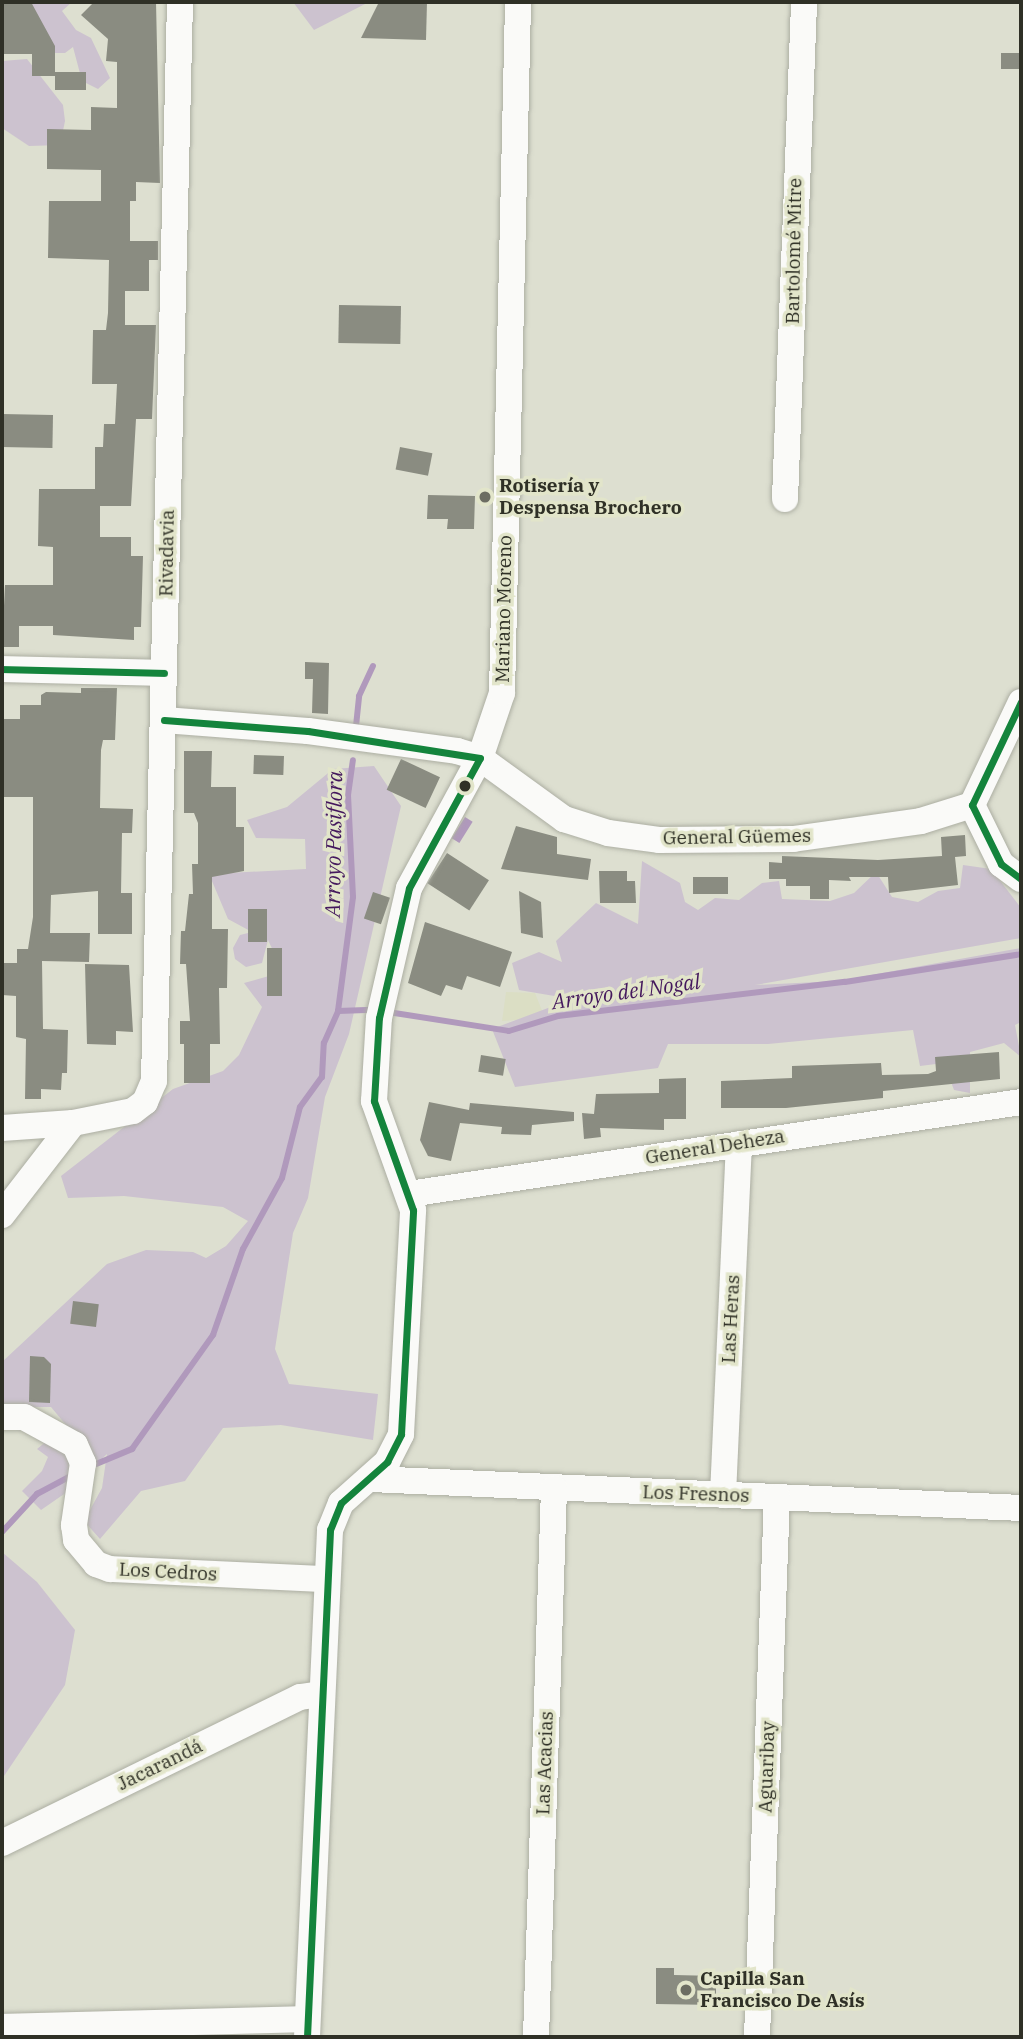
<!DOCTYPE html>
<html>
<head>
<meta charset="utf-8">
<style>
  body { margin:0 }
  #map { position:relative; width:1023px; height:2039px; overflow:hidden; background:#dddfd0; font-family:"IBM Plex Serif",serif }
  div>[style] { position:absolute }
  [style*='--x'] { left:calc(var(--x)*1px); top:calc(var(--y)*1px); width:calc(var(--w)*1px); rotate:calc(var(--a)*1deg) }
  .built>* { inset:0; background:#dbdec4 }
  .green>* { inset:0; background:#ccc2cf }
  .water>* { inset:0; background:#b099bc; transform-origin:0 0 }
  .stream>* { height:6px; margin:-3px; padding:0 3px; transform-origin:3px; border-radius:3px; background:#b099bc }
  .building>* { inset:0; background:#8a8c81; transform-origin:0 0 }
  .roads { filter:drop-shadow(0 0 2px #acaea2) drop-shadow(0 0 2px #acaea2) }
  .minor>* { height:26px; margin:-13px; padding:0 13px; transform-origin:13px; border-radius:13px; background:#fafaf8 }
  .bus-1>* { height:7px; margin:-3.5px; padding:0 3.5px; transform-origin:3.5px; border-radius:3.5px; background:#14843c }
  .dots>* { width:19px; height:19px; translate:-50% -50%; box-sizing:border-box; border:4px solid #e2e5ca; border-radius:50% }
  span { translate:-50% -50%; white-space:nowrap; text-align:center; line-height:1.15; -webkit-text-stroke:7px #e2e5ca; paint-order:stroke }
  .street-label { font-size:19px; color:#2f3026 }
  .poi-label { font-size:19px; color:#2f3026; font-weight:700 }
  .left { translate:0 -50%; text-align:left }
  .water-label { font-size:21px; color:#44185d; font-style:italic }
  .frame { position:absolute; inset:0; border:4px solid #2f3026; pointer-events:none }
</style>
</head>
<body>
<div id="map">
  <div class="built">
    <div style="clip-path:polygon(506px 992px,535px 993px,545px 1018px,502px 1021px)"></div>
  </div>
  <div class="green">
    <div style="clip-path:polygon(25px 2px,72px 2px,62px 11px,76px 30px,91px 38px,110px 78px,98px 89px,82px 81px,73px 47px,65px 53px,43px 53px)"></div>
    <div style="clip-path:polygon(293px 2px,369px 2px,314px 30px)"></div>
    <div style="clip-path:polygon(27px 59px,63px 105px,65px 121px,60px 145px,29px 146px,2px 128px,2px 61px)"></div>
    <div style="clip-path:polygon(374px 766px,401px 806px,349px 1034px,325px 1097px,308px 1198px,293px 1233px,275px 1349px,289px 1384px,378px 1394px,373px 1440px,281px 1425px,223px 1428px,185px 1481px,141px 1491px,100px 1539px,84px 1521px,102px 1488px,107px 1454px,67px 1492px,41px 1510px,22px 1491px,42px 1471px,48px 1457px,37px 1449px,66px 1425px,51px 1407px,18px 1407px,2px 1426px,2px 1362px,107px 1264px,146px 1250px,193px 1252px,206px 1258px,226px 1246px,248px 1221px,223px 1207px,124px 1196px,68px 1198px,61px 1176px,173px 1089px,223px 1071px,239px 1055px,262px 1007px,244px 983px,269px 976px,276px 957px,268px 940px,262px 963px,246px 967px,235px 959px,233px 948px,240px 935px,252px 932px,228px 919px,209px 874px,306px 869px,305px 839px,256px 838px,247px 820px,287px 807px,333px 769px)"></div>
    <div style="clip-path:polygon(642px 861px,680px 883px,685px 902px,698px 910px,715px 898px,739px 900px,762px 883px,779px 881px,782px 899px,830px 901px,854px 893px,876px 872px,892px 897px,918px 902px,938px 891px,960px 888px,963px 865px,991px 869px,1021px 908px,1021px 938px,755px 985px,838px 981px,1021px 948px,1021px 1022px,1015px 1025px,1021px 1057px,1004px 1043px,970px 1052px,970px 1093px,954px 1090px,944px 1063px,920px 1066px,913px 1030px,768px 1044px,668px 1044px,658px 1068px,515px 1087px,492px 1029px,572px 999px,519px 990px,512px 963px,539px 952px,562px 962px,556px 941px,596px 903px,638px 924px)"></div>
    <div style="clip-path:polygon(2px 1552px,37px 1582px,75px 1630px,65px 1685px,2px 1779px)"></div>
  </div>
  <div class="water">
    <div style="left:465px;top:817px;width:9px;height:25px;rotate:32deg"></div>
  </div>
  <div class="stream">
    <div style="--x:356;--y:726;--w:30;--a:-84"></div>
    <div style="--x:359;--y:696;--w:33;--a:-65"></div>
    <div style="--x:338;--y:1011;--w:115;--a:-82.5"></div>
    <div style="--x:353;--y:897;--w:102;--a:-92.8"></div>
    <div style="--x:348;--y:795;--w:35;--a:-82"></div>
    <div style="--x:388;--y:1012;--w:122;--a:8.9"></div>
    <div style="--x:509;--y:1031;--w:51;--a:-17"></div>
    <div style="--x:558;--y:1016;--w:289;--a:-6.8"></div>
    <div style="--x:845;--y:982;--w:178;--a:-9"></div>
    <div style="--x:89;--y:1467;--w:47;--a:-22.7"></div>
    <div style="--x:132;--y:1449;--w:140;--a:-54.6"></div>
    <div style="--x:213;--y:1335;--w:91;--a:-70.8"></div>
    <div style="--x:243;--y:1249;--w:81;--a:-61.2"></div>
    <div style="--x:282;--y:1178;--w:73;--a:-75.8"></div>
    <div style="--x:300;--y:1107;--w:37;--a:-54"></div>
    <div style="--x:322;--y:1077;--w:34;--a:-87"></div>
    <div style="--x:324;--y:1043;--w:35;--a:-66"></div>
    <div style="--x:338;--y:1011;--w:35;--a:-2"></div>
    <div style="--x:2;--y:1532;--w:52;--a:-47.4"></div>
    <div style="--x:37;--y:1494;--w:40;--a:-28"></div>
  </div>
  <div class="building">
    <div style="clip-path:polygon(2px 2px,31px 2px,55px 46px,55px 76px,32px 76px,32px 54px,2px 54px)"></div>
    <div style="clip-path:polygon(94px 2px,156px 2px,160px 183px,136px 182px,136px 201px,130px 201px,130px 241px,158px 241px,158px 260px,149px 260px,149px 291px,125px 291px,125px 325px,156px 325px,152px 419px,136px 419px,131px 506px,100px 506px,100px 537px,131px 537px,131px 556px,143px 556px,141px 627px,134px 627px,134px 640px,53px 635px,53px 626px,19px 626px,19px 647px,2px 647px,5px 585px,53px 585px,53px 547px,38px 546px,39px 489px,95px 489px,95px 447px,103px 447px,104px 424px,115px 424px,117px 384px,92px 384px,93px 330px,106px 330px,108px 313px,109px 260px,48px 258px,49px 201px,101px 201px,101px 170px,47px 169px,47px 129px,91px 130px,91px 107px,117px 108px,117px 62px,106px 61px,108px 39px,81px 15px)"></div>
    <div style="clip-path:polygon(379px 2px,427px 2px,426px 40px,361px 38px)"></div>
    <div style="left:1001px;top:53px;width:20px;height:16px"></div>
    <div style="left:55px;top:72px;width:31px;height:18px"></div>
    <div style="left:339px;top:305px;width:62px;height:38px;rotate:1deg"></div>
    <div style="left:2px;top:414px;width:51px;height:33px;rotate:1deg"></div>
    <div style="left:400px;top:447px;width:33px;height:23px;rotate:11deg"></div>
    <div style="clip-path:polygon(428px 495px,475px 496px,474px 529px,447px 529px,448px 519px,427px 519px)"></div>
    <div style="clip-path:polygon(305px 662px,329px 663px,328px 714px,312px 713px,313px 679px,305px 679px)"></div>
    <div style="clip-path:polygon(81px 688px,117px 688px,115px 740px,103px 740px,101px 750px,100px 808px,133px 809px,132px 833px,122px 833px,121px 893px,132px 893px,132px 934px,98px 934px,98px 891px,51px 895px,50px 933px,90px 933px,89px 962px,42px 961px,43px 1029px,68px 1030px,67px 1073px,62px 1073px,61px 1090px,41px 1089px,41px 1099px,25px 1099px,26px 1039px,16px 1037px,16px 996px,2px 995px,2px 963px,17px 963px,17px 949px,28px 949px,33px 917px,33px 797px,4px 797px,2px 719px,20px 719px,20px 705px,41px 705px,41px 695px,46px 692px,81px 693px)"></div>
    <div style="clip-path:polygon(184px 751px,212px 751px,211px 787px,236px 787px,236px 827px,244px 827px,244px 871px,212px 877px,212px 929px,228px 929px,227px 988px,219px 988px,220px 1044px,210px 1044px,210px 1083px,184px 1083px,184px 1044px,180px 1044px,180px 1021px,190px 1021px,186px 964px,180px 964px,181px 931px,185px 931px,189px 894px,193px 894px,192px 864px,198px 864px,198px 823px,194px 813px,184px 813px)"></div>
    <div style="left:254px;top:755px;width:30px;height:19px;rotate:2deg"></div>
    <div style="left:401px;top:759px;width:43px;height:34px;rotate:25deg"></div>
    <div style="clip-path:polygon(516px 826px,557px 837px,557px 854px,591px 859px,588px 880px,501px 869px)"></div>
    <div style="clip-path:polygon(965px 835px,966px 856px,955px 857px,958px 885px,889px 893px,888px 877px,849px 877px,851px 881px,829px 880px,829px 899px,810px 899px,810px 886px,786px 886px,786px 879px,769px 879px,769px 862px,782px 863px,782px 856px,878px 860px,942px 856px,941px 837px)"></div>
    <div style="left:447px;top:853px;width:50px;height:36px;rotate:33deg"></div>
    <div style="clip-path:polygon(599px 871px,627px 871px,627px 881px,635px 881px,636px 903px,600px 903px)"></div>
    <div style="left:693px;top:877px;width:35px;height:17px"></div>
    <div style="clip-path:polygon(519px 891px,541px 902px,543px 938px,521px 933px)"></div>
    <div style="left:373px;top:892px;width:18px;height:28px;rotate:19deg"></div>
    <div style="left:248px;top:909px;width:19px;height:33px"></div>
    <div style="clip-path:polygon(425px 922px,512px 952px,500px 987px,467px 976px,462px 990px,446px 985px,441px 996px,408px 983px)"></div>
    <div style="left:267px;top:948px;width:15px;height:48px"></div>
    <div style="clip-path:polygon(85px 964px,129px 965px,133px 1032px,116px 1031px,116px 1045px,87px 1044px)"></div>
    <div style="clip-path:polygon(999px 1052px,1000px 1079px,883px 1091px,883px 1098px,786px 1108px,721px 1108px,721px 1081px,792px 1078px,792px 1066px,881px 1063px,882px 1075px,928px 1074px,936px 1071px,935px 1057px)"></div>
    <div style="left:481px;top:1055px;width:25px;height:17px;rotate:9deg"></div>
    <div style="clip-path:polygon(686px 1078px,686px 1119px,664px 1119px,664px 1130px,600px 1128px,601px 1137px,584px 1139px,582px 1113px,594px 1114px,596px 1094px,659px 1093px,659px 1079px)"></div>
    <div style="clip-path:polygon(429px 1102px,469px 1110px,470px 1103px,574px 1112px,574px 1121px,532px 1125px,531px 1135px,501px 1134px,502px 1127px,460px 1123px,451px 1161px,428px 1156px,420px 1140px)"></div>
    <div style="left:73px;top:1301px;width:26px;height:23px;rotate:7deg"></div>
    <div style="clip-path:polygon(30px 1356px,44px 1357px,51px 1364px,50px 1403px,29px 1402px)"></div>
    <div style="clip-path:polygon(656px 1968px,674px 1968px,674px 1975px,716px 1976px,716px 2005px,656px 2004px)"></div>
  </div>
  <div class="roads">
    <div class="minor">
      <div style="--x:785;--y:499;--w:497;--a:-87.8"></div>
      <div style="--x:2;--y:669;--w:162;--a:1.4"></div>
      <div style="--x:164;--y:720;--w:144;--a:4.4"></div>
      <div style="--x:308;--y:731;--w:150;--a:7.6"></div>
      <div style="--x:457;--y:751;--w:24;--a:17"></div>
      <div style="--x:480;--y:758;--w:104;--a:36"></div>
      <div style="--x:564;--y:819;--w:46;--a:17.7"></div>
      <div style="--x:608;--y:833;--w:51;--a:7.8"></div>
      <div style="--x:659;--y:840;--w:134;--a:-0.4"></div>
      <div style="--x:793;--y:839;--w:129;--a:-8"></div>
      <div style="--x:921;--y:821;--w:53;--a:-17.4"></div>
      <div style="--x:972;--y:805;--w:114;--a:-64.6"></div>
      <div style="--x:972;--y:805;--w:66;--a:63.8"></div>
      <div style="--x:1001;--y:864;--w:25;--a:37"></div>
      <div style="--x:2;--y:1128;--w:71;--a:-4"></div>
      <div style="--x:73;--y:1123;--w:61;--a:-11.3"></div>
      <div style="--x:133;--y:1111;--w:15;--a:-37"></div>
      <div style="--x:145;--y:1102;--w:23;--a:-67"></div>
      <div style="--x:154;--y:1081;--w:1079;--a:-88.62"></div>
      <div style="--x:409;--y:1194;--w:619;--a:-8.55"></div>
      <div style="--x:2;--y:1215;--w:116;--a:-52.3"></div>
      <div style="--x:2;--y:1417;--w:22;--a:0"></div>
      <div style="--x:24;--y:1417;--w:58;--a:28.8"></div>
      <div style="--x:75;--y:1445;--w:20;--a:66"></div>
      <div style="--x:83;--y:1463;--w:63;--a:98.3"></div>
      <div style="--x:74;--y:1525;--w:15;--a:82"></div>
      <div style="--x:76;--y:1540;--w:31;--a:50"></div>
      <div style="--x:96;--y:1564;--w:15;--a:20"></div>
      <div style="--x:110;--y:1569;--w:215;--a:2.7"></div>
      <div style="--x:371;--y:1479;--w:651;--a:2.55"></div>
      <div style="--x:723;--y:1495;--w:351;--a:-87.4"></div>
      <div style="--x:2;--y:1843;--w:332;--a:-26.1"></div>
      <div style="--x:300;--y:1697;--w:21;--a:-8"></div>
      <div style="--x:2;--y:2027;--w:305;--a:-1.5"></div>
      <div style="--x:307;--y:2037;--w:508;--a:-87.4"></div>
      <div style="--x:330;--y:1530;--w:29;--a:-68"></div>
      <div style="--x:341;--y:1503;--w:62;--a:-41.7"></div>
      <div style="--x:387;--y:1462;--w:31;--a:-63"></div>
      <div style="--x:401;--y:1434;--w:224;--a:-86.9"></div>
      <div style="--x:413;--y:1210;--w:116;--a:-109.7"></div>
      <div style="--x:374;--y:1101;--w:83;--a:-86.6"></div>
      <div style="--x:379;--y:1018;--w:133;--a:-77"></div>
      <div style="--x:409;--y:888;--w:148;--a:-61.4"></div>
      <div style="--x:480;--y:758;--w:69;--a:-71.3"></div>
      <div style="--x:502;--y:693;--w:691;--a:-88.67"></div>
      <div style="--x:536;--y:2037;--w:549;--a:-88.12"></div>
      <div style="--x:757;--y:2037;--w:540;--a:-87.88"></div>
    </div>
  </div>
  <div class="bus-1">
    <div style="--x:2;--y:669;--w:162;--a:1.4"></div>
    <div style="--x:164;--y:720;--w:144;--a:4.4"></div>
    <div style="--x:308;--y:731;--w:174;--a:8.9"></div>
    <div style="--x:972;--y:805;--w:114;--a:-64.6"></div>
    <div style="--x:972;--y:805;--w:66;--a:63.8"></div>
    <div style="--x:1001;--y:864;--w:25;--a:37"></div>
    <div style="--x:307;--y:2037;--w:508;--a:-87.4"></div>
    <div style="--x:330;--y:1530;--w:29;--a:-68"></div>
    <div style="--x:341;--y:1503;--w:62;--a:-41.7"></div>
    <div style="--x:387;--y:1462;--w:31;--a:-63"></div>
    <div style="--x:401;--y:1434;--w:224;--a:-86.9"></div>
    <div style="--x:413;--y:1210;--w:116;--a:-109.7"></div>
    <div style="--x:374;--y:1101;--w:83;--a:-86.6"></div>
    <div style="--x:379;--y:1018;--w:133;--a:-77"></div>
    <div style="--x:409;--y:888;--w:148;--a:-61.4"></div>
  </div>
  <div class="dots">
    <div style="left:485px;top:497px;background:#6c6d62"></div>
    <div style="left:465px;top:786px;background:#2f3026"></div>
    <div style="left:686px;top:1990px;background:#6c6d62"></div>
  </div>
  <div class="street-label">
    <span style="left:794px;top:251px;rotate:-89deg">Bartolomé Mitre</span>
    <span style="left:167px;top:553px;rotate:-89deg">Rivadavia</span>
    <span style="left:504px;top:609px;rotate:-89deg">Mariano Moreno</span>
    <span style="left:737px;top:837px;rotate:-1deg">General Güemes</span>
    <span style="left:715px;top:1147px;rotate:-9deg">General Deheza</span>
    <span style="left:731px;top:1319px;rotate:-87deg">Las Heras</span>
    <span style="left:696px;top:1494px;rotate:2deg">Los Fresnos</span>
    <span style="left:168px;top:1572px;rotate:3deg">Los Cedros</span>
    <span style="left:545px;top:1763px;rotate:-88deg">Las Acacias</span>
    <span style="left:160px;top:1765px;rotate:-26deg">Jacarandá</span>
    <span style="left:767px;top:1767px;rotate:-88deg">Aguaribay</span>
  </div>
  <div class="poi-label">
    <span class="left" style="left:499px;top:497px">Rotisería y<br>Despensa Brochero</span>
    <span class="left" style="left:700px;top:1990px">Capilla San<br>Francisco De Asís</span>
  </div>
  <div class="water-label">
    <span style="left:333px;top:844px;rotate:-89deg">Arroyo Pasiflora</span>
    <span style="left:626px;top:991px;rotate:-8deg">Arroyo del Nogal</span>
  </div>
  <div class="frame"></div>
</div>
</body>
</html>
